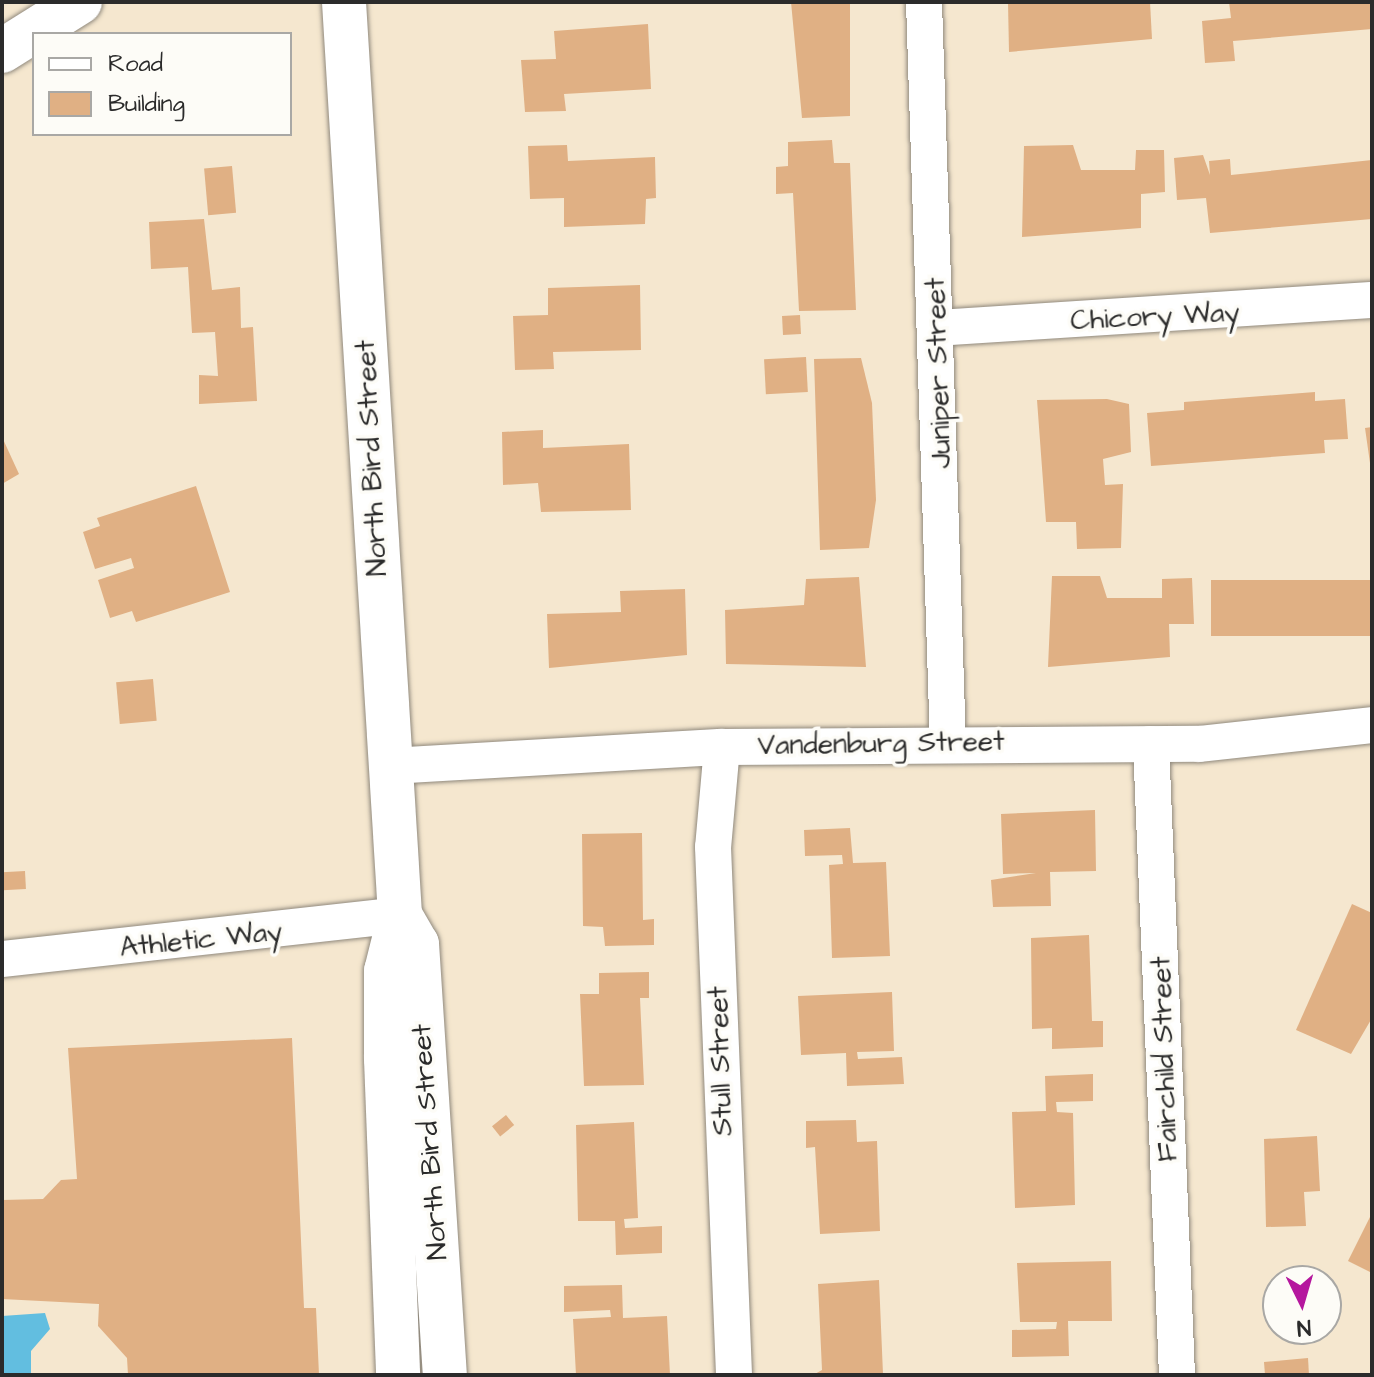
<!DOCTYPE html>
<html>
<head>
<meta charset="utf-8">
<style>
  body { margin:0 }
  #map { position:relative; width:1374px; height:1377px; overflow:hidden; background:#f5e7cf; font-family:"Architects Daughter",sans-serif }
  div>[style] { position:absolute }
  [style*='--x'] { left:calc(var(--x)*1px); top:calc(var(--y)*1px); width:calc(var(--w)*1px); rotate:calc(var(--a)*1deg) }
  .water>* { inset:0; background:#62bee0 }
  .building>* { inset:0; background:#e0b084; transform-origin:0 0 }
  .roads { filter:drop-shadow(0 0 2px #90897d) drop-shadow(0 0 2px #90897d) }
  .street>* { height:36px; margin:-18px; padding:0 18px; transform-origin:18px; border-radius:18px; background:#fff }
  .secondary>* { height:44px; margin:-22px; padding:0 22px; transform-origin:22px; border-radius:22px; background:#fff }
  .highway>* { height:44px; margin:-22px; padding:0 22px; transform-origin:22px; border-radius:22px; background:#fff }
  span { translate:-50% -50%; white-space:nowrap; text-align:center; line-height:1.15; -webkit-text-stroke:7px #fdfcf7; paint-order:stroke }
  .street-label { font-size:28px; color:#2b2b2b }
  .frame { position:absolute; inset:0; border:4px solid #2b2b2b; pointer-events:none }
  .legend { position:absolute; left:32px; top:32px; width:260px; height:104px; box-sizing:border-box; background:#fdfcf7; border:2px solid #a9a8a5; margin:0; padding:10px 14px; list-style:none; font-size:24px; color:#2b2b2b }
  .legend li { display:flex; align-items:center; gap:16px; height:40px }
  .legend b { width:40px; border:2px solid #a9a8a5 }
  .north { position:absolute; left:1262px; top:1265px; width:80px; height:80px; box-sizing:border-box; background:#fdfcf7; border:2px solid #a9a8a5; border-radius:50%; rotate:175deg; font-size:22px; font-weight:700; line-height:32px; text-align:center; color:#2b2b2b }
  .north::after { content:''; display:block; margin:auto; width:28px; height:36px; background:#b5179e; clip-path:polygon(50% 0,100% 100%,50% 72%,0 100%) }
</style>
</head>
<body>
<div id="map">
  <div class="water">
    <div style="clip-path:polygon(45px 1313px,50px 1329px,31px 1351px,31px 1373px,2px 1375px,2px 1316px)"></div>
  </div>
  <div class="building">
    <div style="clip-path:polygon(791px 2px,850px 2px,850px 116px,802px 118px)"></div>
    <div style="clip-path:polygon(1008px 2px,1150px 2px,1152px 39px,1009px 52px)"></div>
    <div style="clip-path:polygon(1229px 2px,1372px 2px,1372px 29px,1233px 41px,1235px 61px,1205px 63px,1202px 21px,1231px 18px)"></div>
    <div style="clip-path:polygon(648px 24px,651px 89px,564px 94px,566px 111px,525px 112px,521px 60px,556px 59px,554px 31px)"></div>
    <div style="clip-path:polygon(832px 140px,834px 163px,850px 163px,856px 310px,799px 311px,793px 193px,776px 194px,776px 167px,788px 166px,788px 142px)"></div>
    <div style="clip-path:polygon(567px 145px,568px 161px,655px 157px,656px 198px,646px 199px,645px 224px,564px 227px,564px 198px,530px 199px,528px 146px)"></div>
    <div style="clip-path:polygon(1073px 145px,1081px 170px,1135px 170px,1136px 150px,1164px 150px,1165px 192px,1141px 194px,1141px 228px,1022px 237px,1024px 146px)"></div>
    <div style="clip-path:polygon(1203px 155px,1210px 175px,1209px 161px,1230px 159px,1231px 175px,1372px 160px,1372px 219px,1210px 233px,1206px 198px,1177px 200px,1174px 158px)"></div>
    <div style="left:232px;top:166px;width:47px;height:28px;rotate:85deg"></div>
    <div style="clip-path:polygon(204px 219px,212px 290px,240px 287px,241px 328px,253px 327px,257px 401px,199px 404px,199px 375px,218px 376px,215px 332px,192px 333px,188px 267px,151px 269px,149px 222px)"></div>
    <div style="clip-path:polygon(640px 285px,641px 350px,553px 352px,554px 369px,515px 370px,513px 316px,548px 315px,548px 288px)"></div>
    <div style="left:800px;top:315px;width:19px;height:18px;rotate:87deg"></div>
    <div style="left:806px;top:357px;width:35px;height:42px;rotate:87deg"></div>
    <div style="clip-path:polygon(861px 358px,872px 403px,876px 500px,869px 548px,820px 550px,814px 359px)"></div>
    <div style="clip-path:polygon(1315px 392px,1315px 401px,1345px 399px,1348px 439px,1324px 440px,1325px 453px,1151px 466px,1147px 413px,1184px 410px,1184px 402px)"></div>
    <div style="clip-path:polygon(1107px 399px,1129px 404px,1131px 452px,1103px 459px,1105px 485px,1123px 484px,1121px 548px,1077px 549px,1076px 522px,1046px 522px,1037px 400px)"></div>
    <div style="clip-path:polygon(1372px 427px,1372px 462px,1370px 463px,1365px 428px)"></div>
    <div style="clip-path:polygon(543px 430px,543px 448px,629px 444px,631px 510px,541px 512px,538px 483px,503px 485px,502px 432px)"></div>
    <div style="clip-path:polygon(2px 437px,19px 474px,2px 484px)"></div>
    <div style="clip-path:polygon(196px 486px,230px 592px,136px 622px,132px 611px,110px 618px,98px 580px,134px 568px,131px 558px,95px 569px,83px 532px,100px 526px,97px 518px)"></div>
    <div style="clip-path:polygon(1052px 576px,1100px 576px,1107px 598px,1162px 598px,1162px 579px,1192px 578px,1194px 624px,1169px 624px,1170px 657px,1048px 667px)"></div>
    <div style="clip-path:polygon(859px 577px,866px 667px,726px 664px,725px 610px,804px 605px,806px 579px)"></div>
    <div style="left:1372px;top:580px;width:56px;height:161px;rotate:90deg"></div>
    <div style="clip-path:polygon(685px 589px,687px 655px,549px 668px,547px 614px,621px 612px,620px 591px)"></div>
    <div style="left:153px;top:679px;width:42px;height:37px;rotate:85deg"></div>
    <div style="clip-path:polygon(1095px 810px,1096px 871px,1050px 872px,1051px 906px,993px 907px,991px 880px,1036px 873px,1003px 874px,1001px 814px)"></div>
    <div style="clip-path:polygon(850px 828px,853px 863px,886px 862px,890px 956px,832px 958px,829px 865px,843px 864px,842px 855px,805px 856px,804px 830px)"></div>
    <div style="clip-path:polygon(642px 833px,643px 920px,654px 919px,654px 945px,605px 946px,603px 927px,583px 926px,582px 834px)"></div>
    <div style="left:25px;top:871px;width:18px;height:23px;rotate:87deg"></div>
    <div style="clip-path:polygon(1352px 904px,1372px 913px,1372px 1018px,1351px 1054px,1296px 1030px)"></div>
    <div style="clip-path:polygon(1089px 935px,1092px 1021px,1103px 1021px,1103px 1047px,1052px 1049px,1052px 1028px,1032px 1029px,1031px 938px)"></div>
    <div style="clip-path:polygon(649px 972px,649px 998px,640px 998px,644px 1085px,584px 1086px,580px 994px,599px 994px,599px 973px)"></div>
    <div style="clip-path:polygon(892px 992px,894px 1051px,857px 1052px,858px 1059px,902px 1057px,904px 1084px,847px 1086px,846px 1053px,801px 1055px,798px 996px)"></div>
    <div style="clip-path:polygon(292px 1038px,304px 1308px,316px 1308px,319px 1375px,128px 1375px,127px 1358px,98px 1326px,99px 1304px,2px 1299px,2px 1200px,43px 1199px,61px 1180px,77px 1179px,68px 1048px)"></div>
    <div style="clip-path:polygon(1093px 1074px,1093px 1101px,1056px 1102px,1057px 1112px,1073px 1113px,1075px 1205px,1015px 1208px,1012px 1112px,1046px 1111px,1045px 1076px)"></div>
    <div style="left:506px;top:1115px;width:13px;height:18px;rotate:51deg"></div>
    <div style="clip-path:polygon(856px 1120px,857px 1142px,877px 1141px,880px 1231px,820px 1234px,815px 1147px,806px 1148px,806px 1121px)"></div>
    <div style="clip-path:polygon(634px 1122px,638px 1218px,624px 1219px,625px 1228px,662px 1226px,662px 1253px,616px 1255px,615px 1221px,578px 1221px,576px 1125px)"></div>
    <div style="clip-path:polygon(1317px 1136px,1320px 1191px,1304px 1192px,1306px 1226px,1266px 1227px,1264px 1139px)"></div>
    <div style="clip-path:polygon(1372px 1213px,1372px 1273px,1348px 1261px)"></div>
    <div style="clip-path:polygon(1111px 1261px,1112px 1321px,1068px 1321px,1069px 1356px,1012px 1357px,1012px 1330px,1056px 1329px,1057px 1322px,1020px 1322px,1017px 1263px)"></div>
    <div style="clip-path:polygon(879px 1280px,883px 1374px,813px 1375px,822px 1370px,818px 1284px)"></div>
    <div style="clip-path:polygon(622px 1285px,623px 1318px,667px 1316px,670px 1375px,576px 1375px,573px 1319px,611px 1317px,610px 1310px,564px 1312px,564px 1286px)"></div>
    <div style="clip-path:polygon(1308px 1358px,1309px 1375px,1265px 1375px,1264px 1362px)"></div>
  </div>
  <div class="roads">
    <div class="street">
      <div style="--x:924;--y:2;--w:742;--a:88.15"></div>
      <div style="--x:937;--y:328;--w:436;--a:-3.7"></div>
      <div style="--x:1151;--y:744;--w:632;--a:87.64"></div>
      <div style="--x:722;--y:747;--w:100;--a:95.1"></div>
      <div style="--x:713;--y:847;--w:528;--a:87.72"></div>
      <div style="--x:390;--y:766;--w:333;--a:-3.3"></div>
      <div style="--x:722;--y:747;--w:478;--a:-0.4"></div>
      <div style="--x:1200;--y:744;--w:173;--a:-6.3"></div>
      <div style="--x:2;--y:959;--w:400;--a:-6.3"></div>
    </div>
    <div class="secondary">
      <div style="--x:344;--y:2;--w:915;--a:86.49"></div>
      <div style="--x:400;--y:915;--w:58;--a:104"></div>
      <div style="--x:386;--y:971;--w:88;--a:90"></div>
      <div style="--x:386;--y:1059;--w:316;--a:87.8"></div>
      <div style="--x:400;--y:915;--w:34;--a:60"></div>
      <div style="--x:417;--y:944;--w:432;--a:86.3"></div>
    </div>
    <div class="highway">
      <div style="--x:2;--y:51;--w:92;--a:-32.1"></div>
    </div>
  </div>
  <div class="street-label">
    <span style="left:1155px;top:317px;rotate:-3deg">Chicory Way</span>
    <span style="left:939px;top:373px;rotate:-92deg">Juniper Street</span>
    <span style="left:372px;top:458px;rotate:-93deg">North Bird Street</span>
    <span style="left:881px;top:744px;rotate:-1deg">Vandenburg Street</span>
    <span style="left:201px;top:940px;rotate:-6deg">Athletic Way</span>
    <span style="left:1165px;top:1059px;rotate:-92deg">Fairchild Street</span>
    <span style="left:721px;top:1061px;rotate:-92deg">Stull Street</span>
    <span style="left:430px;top:1142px;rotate:-94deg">North Bird Street</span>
  </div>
  <div class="frame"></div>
  <ul class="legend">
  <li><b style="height:10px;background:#fff"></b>Road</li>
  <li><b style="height:22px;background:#e0b084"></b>Building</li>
  </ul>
  <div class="north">N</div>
</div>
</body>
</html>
